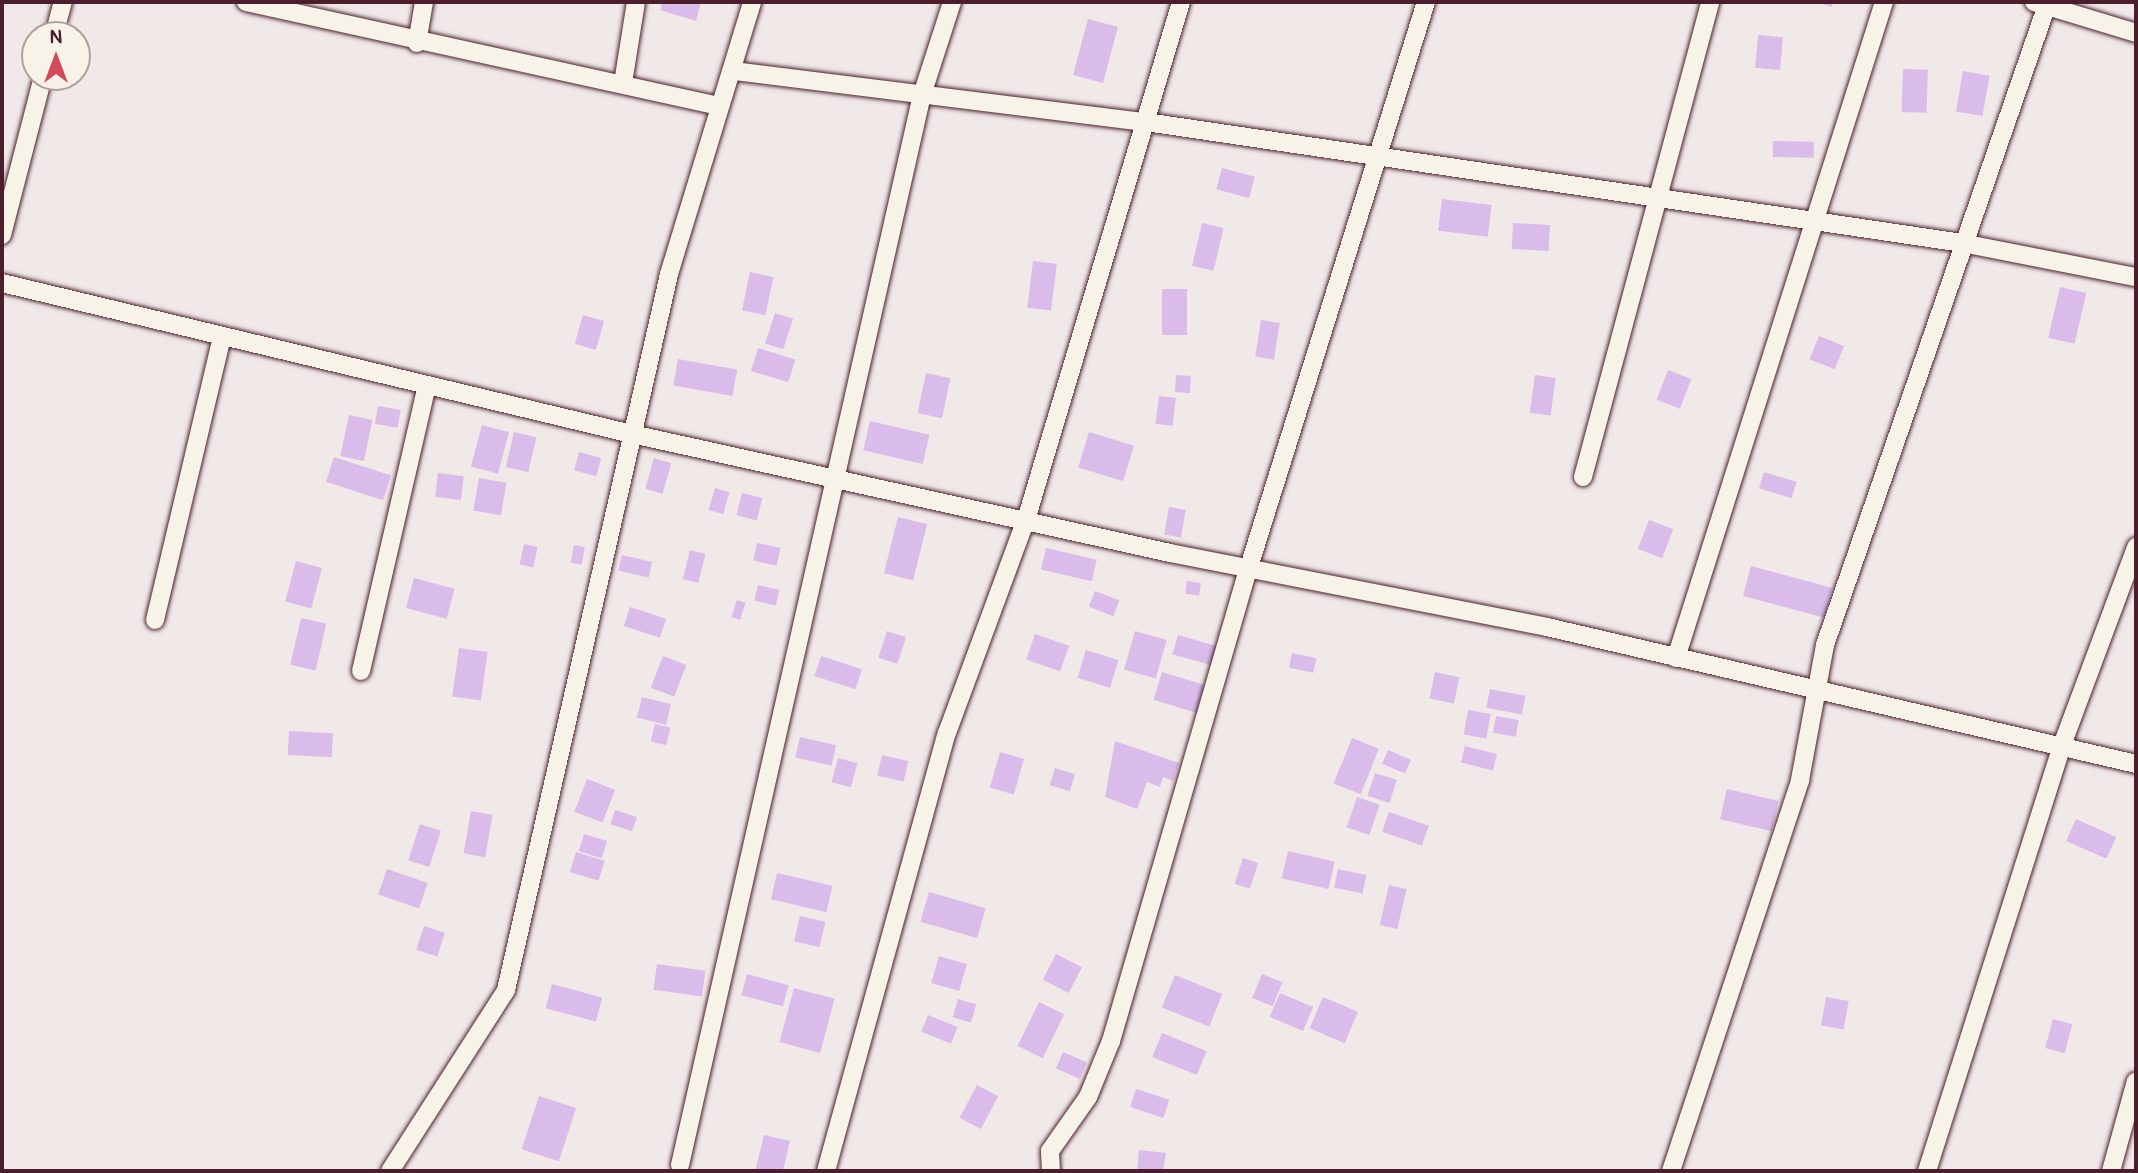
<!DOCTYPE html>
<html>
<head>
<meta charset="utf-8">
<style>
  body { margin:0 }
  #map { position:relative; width:2138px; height:1173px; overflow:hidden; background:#f1e8e8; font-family:Pangolin,sans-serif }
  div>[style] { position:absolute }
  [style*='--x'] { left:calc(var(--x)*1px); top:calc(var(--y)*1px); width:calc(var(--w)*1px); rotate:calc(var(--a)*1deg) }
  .building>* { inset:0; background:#dabcea; transform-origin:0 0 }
  .roads { filter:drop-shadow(0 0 2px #4a1f2b) drop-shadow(0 0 2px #4a1f2b) }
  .minor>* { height:18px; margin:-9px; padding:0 9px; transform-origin:9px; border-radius:9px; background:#f7f3e8 }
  span { translate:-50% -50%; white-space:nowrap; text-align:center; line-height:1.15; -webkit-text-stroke:5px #f7f3e8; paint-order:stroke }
  .frame { position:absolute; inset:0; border:4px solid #4a1f2b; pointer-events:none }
  .north { position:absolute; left:21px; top:21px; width:70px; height:70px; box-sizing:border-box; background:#f7f3e8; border:2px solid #b29e9c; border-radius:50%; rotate:0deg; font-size:19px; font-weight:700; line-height:28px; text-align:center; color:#4a1f2b }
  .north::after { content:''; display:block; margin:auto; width:24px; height:32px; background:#d1495b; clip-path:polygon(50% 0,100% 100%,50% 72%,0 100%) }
</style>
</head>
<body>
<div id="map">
  <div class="building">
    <div style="clip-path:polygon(662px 2px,701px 2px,696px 21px,660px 10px)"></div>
    <div style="clip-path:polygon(1815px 2px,1833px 2px,1832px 7px)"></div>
    <div style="left:1088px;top:19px;width:31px;height:58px;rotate:15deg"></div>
    <div style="left:1758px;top:35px;width:25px;height:33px;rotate:5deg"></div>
    <div style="left:1903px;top:69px;width:25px;height:43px;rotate:2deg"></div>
    <div style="left:1963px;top:71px;width:27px;height:41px;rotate:10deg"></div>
    <div style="left:1773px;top:141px;width:41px;height:16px;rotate:1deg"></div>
    <div style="left:1222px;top:168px;width:34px;height:22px;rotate:15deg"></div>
    <div style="left:1442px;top:199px;width:50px;height:32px;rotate:7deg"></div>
    <div style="left:1202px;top:223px;width:22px;height:44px;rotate:13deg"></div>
    <div style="left:1513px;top:223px;width:37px;height:26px;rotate:3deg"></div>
    <div style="left:1033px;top:261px;width:24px;height:47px;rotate:7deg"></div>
    <div style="left:750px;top:272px;width:24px;height:39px;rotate:12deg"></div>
    <div style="left:2060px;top:287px;width:27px;height:52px;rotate:13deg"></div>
    <div style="left:1162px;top:289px;width:25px;height:46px"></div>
    <div style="left:775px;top:313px;width:19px;height:32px;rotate:18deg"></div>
    <div style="left:583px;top:315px;width:22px;height:30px;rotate:16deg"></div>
    <div style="left:1261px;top:320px;width:19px;height:37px;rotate:9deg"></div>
    <div style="left:1819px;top:336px;width:27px;height:25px;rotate:22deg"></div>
    <div style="left:758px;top:348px;width:39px;height:24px;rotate:17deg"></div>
    <div style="left:678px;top:359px;width:60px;height:27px;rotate:10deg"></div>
    <div style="left:1668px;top:370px;width:25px;height:32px;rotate:21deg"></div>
    <div style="left:926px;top:373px;width:25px;height:41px;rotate:12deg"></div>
    <div style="left:1176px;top:375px;width:15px;height:17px;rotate:4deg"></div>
    <div style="left:1535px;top:375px;width:21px;height:38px;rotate:8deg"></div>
    <div style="left:1159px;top:396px;width:17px;height:28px;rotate:7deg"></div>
    <div style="left:378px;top:406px;width:23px;height:18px;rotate:10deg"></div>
    <div style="left:349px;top:415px;width:24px;height:42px;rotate:12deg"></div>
    <div style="left:870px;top:421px;width:61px;height:30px;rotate:13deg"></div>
    <div style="left:482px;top:425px;width:28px;height:43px;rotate:15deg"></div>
    <div style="left:514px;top:432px;width:23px;height:36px;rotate:13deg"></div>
    <div style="left:1089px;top:432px;width:47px;height:37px;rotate:17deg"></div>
    <div style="left:579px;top:452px;width:23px;height:19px;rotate:15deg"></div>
    <div style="left:334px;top:457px;width:60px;height:26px;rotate:18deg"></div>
    <div style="left:654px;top:458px;width:18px;height:32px;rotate:16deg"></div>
    <div style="left:1764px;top:472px;width:34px;height:17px;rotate:17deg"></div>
    <div style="left:438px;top:473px;width:26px;height:24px;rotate:7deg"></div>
    <div style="left:479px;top:478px;width:28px;height:33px;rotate:10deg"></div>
    <div style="left:715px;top:488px;width:15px;height:23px;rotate:16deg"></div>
    <div style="left:742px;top:493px;width:21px;height:23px;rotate:14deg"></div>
    <div style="left:1169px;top:507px;width:17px;height:28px;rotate:10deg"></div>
    <div style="left:898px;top:517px;width:30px;height:58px;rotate:14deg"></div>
    <div style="left:1649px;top:520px;width:26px;height:31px;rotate:21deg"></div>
    <div style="left:757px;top:543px;width:24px;height:18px;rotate:12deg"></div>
    <div style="left:524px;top:544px;width:14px;height:21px;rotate:12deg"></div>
    <div style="left:574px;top:545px;width:11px;height:18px;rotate:10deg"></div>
    <div style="left:1046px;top:548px;width:52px;height:22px;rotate:13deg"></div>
    <div style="left:690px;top:550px;width:16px;height:30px;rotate:14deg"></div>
    <div style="left:622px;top:555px;width:31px;height:16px;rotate:13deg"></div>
    <div style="left:296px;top:561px;width:27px;height:42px;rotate:15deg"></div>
    <div style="left:1751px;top:566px;width:84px;height:31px;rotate:15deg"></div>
    <div style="left:414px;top:578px;width:42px;height:31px;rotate:15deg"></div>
    <div style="left:1187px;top:581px;width:14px;height:13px;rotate:8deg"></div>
    <div style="left:758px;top:585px;width:22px;height:16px;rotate:13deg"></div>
    <div style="left:1095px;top:591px;width:26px;height:17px;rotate:21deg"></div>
    <div style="left:737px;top:600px;width:9px;height:18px;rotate:18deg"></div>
    <div style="left:630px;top:607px;width:38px;height:20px;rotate:18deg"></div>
    <div style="left:301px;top:618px;width:26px;height:48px;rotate:13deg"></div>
    <div style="left:887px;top:631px;width:20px;height:28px;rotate:18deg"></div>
    <div style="left:1135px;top:631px;width:33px;height:40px;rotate:16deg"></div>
    <div style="left:1035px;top:634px;width:36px;height:27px;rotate:19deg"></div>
    <div style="left:1178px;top:635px;width:44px;height:20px;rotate:16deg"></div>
    <div style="left:459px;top:648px;width:29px;height:49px;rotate:8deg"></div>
    <div style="left:1086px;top:650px;width:34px;height:29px;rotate:17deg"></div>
    <div style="left:1292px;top:653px;width:25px;height:15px;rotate:12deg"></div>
    <div style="left:663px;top:656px;width:25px;height:34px;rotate:21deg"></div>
    <div style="left:821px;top:656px;width:43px;height:21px;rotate:18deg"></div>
    <div style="left:1162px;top:672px;width:47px;height:29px;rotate:17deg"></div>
    <div style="left:1435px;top:672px;width:25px;height:27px;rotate:12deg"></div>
    <div style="left:1490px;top:689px;width:36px;height:19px;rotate:11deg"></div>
    <div style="left:642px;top:697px;width:30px;height:21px;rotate:14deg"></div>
    <div style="left:1468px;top:710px;width:23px;height:25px;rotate:10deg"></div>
    <div style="left:1496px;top:716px;width:23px;height:17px;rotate:10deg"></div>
    <div style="left:655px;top:724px;width:16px;height:18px;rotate:14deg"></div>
    <div style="left:289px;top:731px;width:44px;height:24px;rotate:3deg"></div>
    <div style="left:800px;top:737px;width:37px;height:21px;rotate:13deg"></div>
    <div style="left:1352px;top:738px;width:29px;height:49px;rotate:22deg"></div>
    <div style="clip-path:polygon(1115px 741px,1179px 763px,1173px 781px,1163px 777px,1160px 787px,1147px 782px,1137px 809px,1105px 797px)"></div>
    <div style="left:1465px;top:746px;width:33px;height:17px;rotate:14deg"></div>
    <div style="left:1388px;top:750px;width:25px;height:15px;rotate:23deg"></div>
    <div style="left:1000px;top:752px;width:25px;height:37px;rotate:16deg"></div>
    <div style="left:882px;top:755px;width:27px;height:21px;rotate:13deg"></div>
    <div style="left:838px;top:758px;width:20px;height:25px;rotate:15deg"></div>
    <div style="left:1055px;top:768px;width:21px;height:18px;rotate:17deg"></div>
    <div style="left:1375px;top:773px;width:23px;height:24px;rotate:18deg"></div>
    <div style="left:587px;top:779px;width:30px;height:35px;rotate:21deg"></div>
    <div style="left:1727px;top:789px;width:53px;height:31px;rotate:13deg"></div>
    <div style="left:1357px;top:797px;width:24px;height:32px;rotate:19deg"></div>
    <div style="left:615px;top:810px;width:23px;height:15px;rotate:18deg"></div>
    <div style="left:471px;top:811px;width:22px;height:43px;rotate:10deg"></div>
    <div style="left:1389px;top:812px;width:42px;height:21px;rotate:19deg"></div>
    <div style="left:2076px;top:819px;width:44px;height:24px;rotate:24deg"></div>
    <div style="left:420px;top:824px;width:22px;height:38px;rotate:18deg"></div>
    <div style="left:584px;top:834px;width:24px;height:18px;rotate:17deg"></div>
    <div style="left:1288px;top:851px;width:48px;height:28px;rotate:13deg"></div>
    <div style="left:576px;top:852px;width:30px;height:21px;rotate:17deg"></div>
    <div style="left:1243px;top:858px;width:16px;height:27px;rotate:18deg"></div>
    <div style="left:387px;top:869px;width:43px;height:27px;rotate:19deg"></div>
    <div style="left:1338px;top:869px;width:29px;height:19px;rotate:12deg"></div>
    <div style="left:777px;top:873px;width:57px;height:27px;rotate:13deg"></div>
    <div style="left:1389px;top:885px;width:18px;height:41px;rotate:13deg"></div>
    <div style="left:929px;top:892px;width:59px;height:31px;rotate:16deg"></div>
    <div style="left:800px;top:916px;width:26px;height:26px;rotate:13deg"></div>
    <div style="left:424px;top:926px;width:22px;height:25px;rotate:18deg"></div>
    <div style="left:1056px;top:954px;width:29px;height:29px;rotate:27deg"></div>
    <div style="left:939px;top:956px;width:29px;height:28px;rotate:16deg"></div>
    <div style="left:657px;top:964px;width:49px;height:26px;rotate:8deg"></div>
    <div style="left:747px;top:974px;width:43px;height:22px;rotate:15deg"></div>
    <div style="left:1262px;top:974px;width:22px;height:26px;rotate:22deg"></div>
    <div style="left:1175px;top:975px;width:51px;height:35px;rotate:22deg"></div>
    <div style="left:552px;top:984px;width:52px;height:25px;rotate:15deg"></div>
    <div style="left:794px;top:988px;width:42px;height:56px;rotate:15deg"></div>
    <div style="left:1280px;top:993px;width:36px;height:26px;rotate:23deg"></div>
    <div style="left:1323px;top:997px;width:38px;height:34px;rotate:23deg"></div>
    <div style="left:1826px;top:997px;width:23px;height:29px;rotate:10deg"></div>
    <div style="left:958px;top:999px;width:19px;height:19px;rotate:16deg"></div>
    <div style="left:1039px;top:1002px;width:28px;height:49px;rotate:26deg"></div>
    <div style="left:928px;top:1015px;width:32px;height:18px;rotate:22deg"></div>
    <div style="left:2053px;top:1019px;width:20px;height:30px;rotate:15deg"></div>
    <div style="left:1162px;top:1033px;width:48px;height:26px;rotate:22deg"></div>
    <div style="left:1063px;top:1052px;width:26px;height:18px;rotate:23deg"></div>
    <div style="left:977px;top:1085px;width:24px;height:37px;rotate:28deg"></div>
    <div style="left:1136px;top:1089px;width:35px;height:19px;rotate:18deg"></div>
    <div style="left:539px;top:1096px;width:39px;height:56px;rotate:18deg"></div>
    <div style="clip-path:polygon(764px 1135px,790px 1141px,783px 1171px,755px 1171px)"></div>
    <div style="clip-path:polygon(1139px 1150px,1166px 1153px,1163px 1171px,1137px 1171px)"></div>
  </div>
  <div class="roads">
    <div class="minor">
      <div style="--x:246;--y:2;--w:483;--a:12.4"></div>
      <div style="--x:2034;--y:2;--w:107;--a:16.9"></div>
      <div style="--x:54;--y:35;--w:34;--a:-75"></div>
      <div style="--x:417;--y:43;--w:42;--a:-80.3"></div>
      <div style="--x:734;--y:71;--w:415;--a:7.1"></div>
      <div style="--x:1146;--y:122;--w:825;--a:8.43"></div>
      <div style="--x:1962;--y:243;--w:177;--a:11.1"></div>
      <div style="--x:623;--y:83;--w:82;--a:-80.9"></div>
      <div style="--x:2;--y:235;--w:163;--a:-75.5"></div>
      <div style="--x:2;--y:283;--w:648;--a:13.48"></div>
      <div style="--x:632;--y:434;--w:551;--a:12.47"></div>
      <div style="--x:1170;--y:553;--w:384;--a:11.1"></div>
      <div style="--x:1547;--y:627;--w:605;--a:13.09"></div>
      <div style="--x:1583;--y:477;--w:492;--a:-75"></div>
      <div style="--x:155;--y:620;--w:288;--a:-76.7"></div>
      <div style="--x:1676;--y:658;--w:688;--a:-72.41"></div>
      <div style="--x:361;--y:671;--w:293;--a:-77"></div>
      <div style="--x:680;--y:1165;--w:1097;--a:-77.26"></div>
      <div style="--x:922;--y:95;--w:98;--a:-72.1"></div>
      <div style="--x:390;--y:1171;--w:215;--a:-57.3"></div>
      <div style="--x:506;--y:990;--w:734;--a:-77.17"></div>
      <div style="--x:669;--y:274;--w:284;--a:-73"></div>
      <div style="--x:826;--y:1171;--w:454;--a:-74.6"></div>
      <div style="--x:947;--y:733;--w:227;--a:-69.7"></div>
      <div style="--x:1026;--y:520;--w:541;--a:-73.34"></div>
      <div style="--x:1051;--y:1171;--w:20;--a:-93"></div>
      <div style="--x:1050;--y:1151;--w:66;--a:-54.9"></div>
      <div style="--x:1088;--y:1097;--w:61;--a:-67.7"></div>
      <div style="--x:1111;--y:1041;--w:494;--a:-73.8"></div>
      <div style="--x:1249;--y:567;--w:592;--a:-72.61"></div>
      <div style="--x:1671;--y:1171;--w:412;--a:-71.7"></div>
      <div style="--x:1800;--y:780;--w:137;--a:-79.5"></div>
      <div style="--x:1825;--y:645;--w:681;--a:-70.87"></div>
      <div style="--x:1927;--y:1171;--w:444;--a:-72.4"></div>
      <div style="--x:2061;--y:748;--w:215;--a:-69.5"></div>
      <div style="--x:2111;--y:1171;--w:93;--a:-74.5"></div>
    </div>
  </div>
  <div class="frame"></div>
  <div class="north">N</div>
</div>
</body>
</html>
